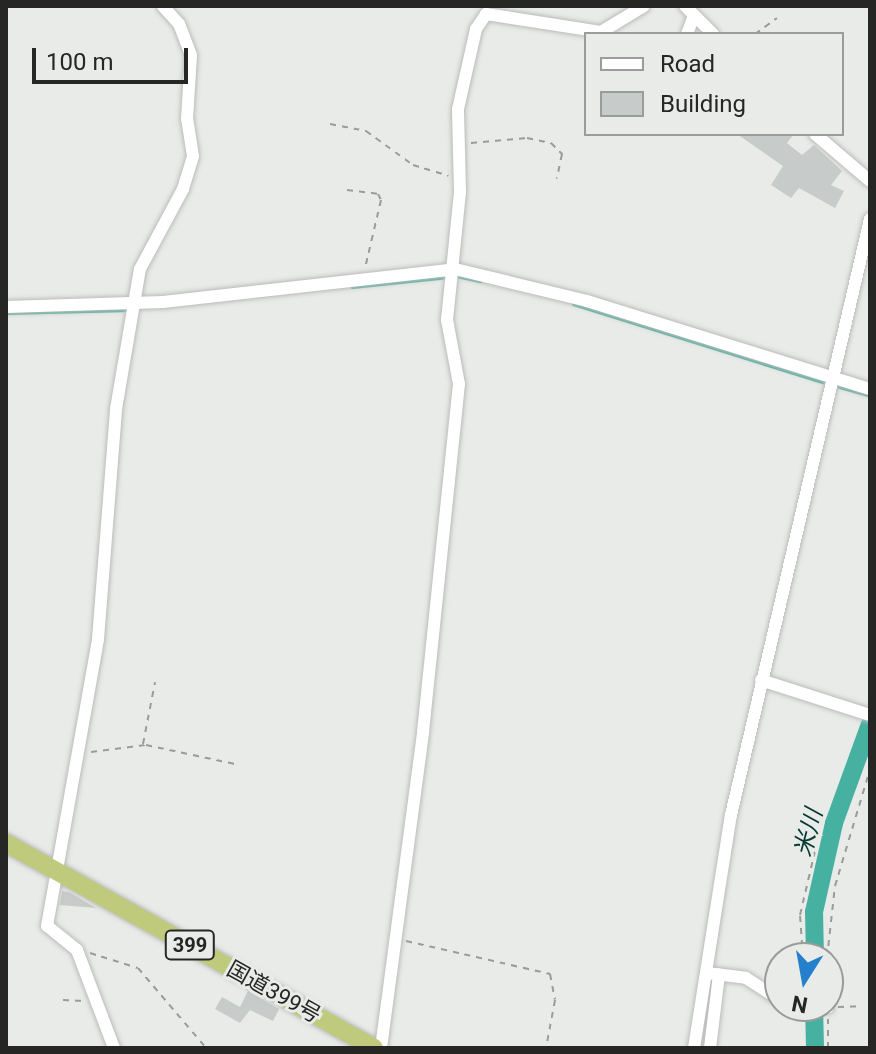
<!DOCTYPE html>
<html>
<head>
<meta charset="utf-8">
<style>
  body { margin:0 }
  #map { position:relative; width:876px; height:1054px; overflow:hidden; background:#e8ebe8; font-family:Roboto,"Noto Sans JP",sans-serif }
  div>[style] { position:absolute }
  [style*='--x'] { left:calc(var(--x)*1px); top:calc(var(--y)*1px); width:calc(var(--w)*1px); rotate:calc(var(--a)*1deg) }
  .stream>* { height:3px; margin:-1.5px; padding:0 1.5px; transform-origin:1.5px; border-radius:1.5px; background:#46b1a1 }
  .river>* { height:18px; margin:-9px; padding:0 9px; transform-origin:9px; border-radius:9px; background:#46b1a1 }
  .building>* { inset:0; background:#c7cbc9 }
  .path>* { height:2px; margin-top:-1px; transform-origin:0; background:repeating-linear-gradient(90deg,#9a9c9a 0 6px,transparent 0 12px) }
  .roads { filter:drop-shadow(0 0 2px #babcb9) drop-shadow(0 0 2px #babcb9) }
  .minor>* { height:12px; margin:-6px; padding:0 6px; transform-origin:6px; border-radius:6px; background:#fff }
  .highway>* { height:18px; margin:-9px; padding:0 9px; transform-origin:9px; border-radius:9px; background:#bfca7c }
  span { translate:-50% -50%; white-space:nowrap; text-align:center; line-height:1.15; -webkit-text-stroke:6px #e8ebe8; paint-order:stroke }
  .shield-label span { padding:2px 6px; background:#e8ebe8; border:2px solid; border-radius:6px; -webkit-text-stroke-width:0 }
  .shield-label { font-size:20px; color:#262625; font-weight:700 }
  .street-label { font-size:22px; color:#262625 }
  .water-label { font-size:24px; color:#063932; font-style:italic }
  .frame { position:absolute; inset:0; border:8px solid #262625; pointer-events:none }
  .legend { position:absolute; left:584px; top:32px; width:260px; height:104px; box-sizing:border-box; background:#e8ebe8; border:2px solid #9a9c9a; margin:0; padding:10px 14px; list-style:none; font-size:24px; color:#262625 }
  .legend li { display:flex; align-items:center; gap:16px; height:40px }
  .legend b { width:40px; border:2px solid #9a9c9a }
  .north { position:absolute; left:764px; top:942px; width:80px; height:80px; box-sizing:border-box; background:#e8ebe8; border:2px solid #9a9c9a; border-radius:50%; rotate:191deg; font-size:22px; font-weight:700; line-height:32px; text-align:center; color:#262625 }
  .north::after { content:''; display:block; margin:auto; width:28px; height:36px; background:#2480cd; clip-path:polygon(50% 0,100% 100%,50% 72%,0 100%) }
  .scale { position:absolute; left:32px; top:48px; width:156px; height:36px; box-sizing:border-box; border:4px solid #262625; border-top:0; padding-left:10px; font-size:24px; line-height:28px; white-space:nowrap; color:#262625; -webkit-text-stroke:6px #e8ebe8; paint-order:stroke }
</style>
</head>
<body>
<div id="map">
  <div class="stream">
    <div style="--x:456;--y:276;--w:25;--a:12"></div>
    <div style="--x:352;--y:287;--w:97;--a:-5.9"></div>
    <div style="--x:573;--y:304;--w:267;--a:17.4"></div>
    <div style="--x:6;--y:313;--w:124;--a:-1.4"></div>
    <div style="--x:836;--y:386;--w:35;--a:16"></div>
  </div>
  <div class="river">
    <div style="--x:815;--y:958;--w:46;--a:-91.2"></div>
    <div style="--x:814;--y:912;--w:91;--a:-77.3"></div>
    <div style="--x:834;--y:823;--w:105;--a:-70"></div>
    <div style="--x:814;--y:1006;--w:42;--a:88.6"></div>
  </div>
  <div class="building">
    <div style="clip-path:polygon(737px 134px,794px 134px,787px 143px,802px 155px,814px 145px,842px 171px,831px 185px,844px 191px,835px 208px,799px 188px,791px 198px,771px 185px,783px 166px)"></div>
    <div style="clip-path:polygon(62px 891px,69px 892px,96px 908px,60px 905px)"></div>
    <div style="clip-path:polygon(248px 991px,279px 1009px,273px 1021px,250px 1010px,240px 1023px,215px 1009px,222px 997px,240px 1007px)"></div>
  </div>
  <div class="path">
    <div style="--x:755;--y:34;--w:27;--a:-36"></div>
    <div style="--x:330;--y:124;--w:37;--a:11"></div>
    <div style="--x:366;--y:131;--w:58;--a:35.9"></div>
    <div style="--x:413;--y:165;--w:37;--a:17"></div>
    <div style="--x:471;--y:143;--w:56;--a:-5.1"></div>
    <div style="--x:527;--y:138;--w:25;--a:12"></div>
    <div style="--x:551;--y:143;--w:16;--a:45"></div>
    <div style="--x:562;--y:154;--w:25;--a:102"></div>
    <div style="--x:347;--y:190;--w:31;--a:7"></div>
    <div style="--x:378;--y:194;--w:7;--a:63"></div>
    <div style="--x:381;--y:200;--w:70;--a:103.2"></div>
    <div style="--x:143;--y:744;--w:63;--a:-79"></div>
    <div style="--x:91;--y:752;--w:55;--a:-7.3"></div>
    <div style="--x:146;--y:745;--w:91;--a:12.1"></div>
    <div style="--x:406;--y:941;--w:148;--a:12.9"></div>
    <div style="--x:550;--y:974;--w:26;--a:79"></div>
    <div style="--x:555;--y:1000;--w:49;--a:100.6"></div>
    <div style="--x:90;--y:953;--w:50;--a:17.4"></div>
    <div style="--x:138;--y:968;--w:105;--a:49.6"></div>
    <div style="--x:803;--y:958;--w:43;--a:-94"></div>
    <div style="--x:800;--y:915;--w:66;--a:-76.8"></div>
    <div style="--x:827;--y:958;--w:72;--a:-83.7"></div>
    <div style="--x:835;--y:886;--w:122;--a:-73.3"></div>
    <div style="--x:63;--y:1000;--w:21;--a:3"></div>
    <div style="--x:838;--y:1007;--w:23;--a:-2"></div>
    <div style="--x:828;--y:1048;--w:29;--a:-90"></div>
  </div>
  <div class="roads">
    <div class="minor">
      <div style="--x:685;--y:6;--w:40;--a:45"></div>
      <div style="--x:687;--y:34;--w:19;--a:-69"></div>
      <div style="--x:815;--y:134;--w:72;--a:40.5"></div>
      <div style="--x:6;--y:307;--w:157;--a:-1.8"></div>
      <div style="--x:163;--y:302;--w:294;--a:-6.4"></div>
      <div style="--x:455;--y:269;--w:136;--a:13.6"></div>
      <div style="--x:587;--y:301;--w:296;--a:17.3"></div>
      <div style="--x:761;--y:680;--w:114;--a:17.8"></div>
      <div style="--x:707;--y:973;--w:39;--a:7"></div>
      <div style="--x:746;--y:978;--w:40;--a:32.9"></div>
      <div style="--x:791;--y:1006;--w:37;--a:2"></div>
      <div style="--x:114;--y:1048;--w:105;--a:-110.7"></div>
      <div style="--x:77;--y:950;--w:38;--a:-141"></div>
      <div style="--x:47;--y:926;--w:291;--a:-79.9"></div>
      <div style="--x:98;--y:639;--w:231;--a:-85.5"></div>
      <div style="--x:116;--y:409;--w:142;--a:-80.3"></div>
      <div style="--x:140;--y:269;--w:91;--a:-61.7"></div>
      <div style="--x:183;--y:189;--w:34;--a:-73"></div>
      <div style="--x:193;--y:156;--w:37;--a:-99"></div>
      <div style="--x:187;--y:119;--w:64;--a:-86.4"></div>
      <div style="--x:191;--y:55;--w:33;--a:-111"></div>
      <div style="--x:179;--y:24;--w:24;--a:-132"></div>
      <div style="--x:381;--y:1048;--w:319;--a:-82.4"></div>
      <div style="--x:423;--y:732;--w:350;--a:-84.1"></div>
      <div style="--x:459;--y:384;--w:65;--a:-100.6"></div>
      <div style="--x:447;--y:320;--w:129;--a:-84.2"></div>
      <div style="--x:460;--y:192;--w:83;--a:-91.4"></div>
      <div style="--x:458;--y:109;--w:82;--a:-77.3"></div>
      <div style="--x:476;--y:29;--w:18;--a:-56"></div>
      <div style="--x:486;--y:14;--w:116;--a:8.9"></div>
      <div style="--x:601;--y:32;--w:50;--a:-31.2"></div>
      <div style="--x:694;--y:1048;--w:236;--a:-81"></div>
      <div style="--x:731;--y:815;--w:612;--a:-76.87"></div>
      <div style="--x:710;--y:1048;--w:74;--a:-83"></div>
    </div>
    <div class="highway">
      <div style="--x:6;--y:843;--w:421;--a:29.1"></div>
    </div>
  </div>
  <div class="shield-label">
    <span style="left:190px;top:945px">399</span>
  </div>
  <div class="street-label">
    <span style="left:274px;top:992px;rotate:29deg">国道399号</span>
  </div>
  <div class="water-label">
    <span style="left:809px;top:833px;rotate:-75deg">米川</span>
  </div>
  <div class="frame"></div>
  <ul class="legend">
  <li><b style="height:10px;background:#fff"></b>Road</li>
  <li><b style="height:22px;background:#c7cbc9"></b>Building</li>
  </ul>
  <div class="north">N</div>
  <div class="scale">100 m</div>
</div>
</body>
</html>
